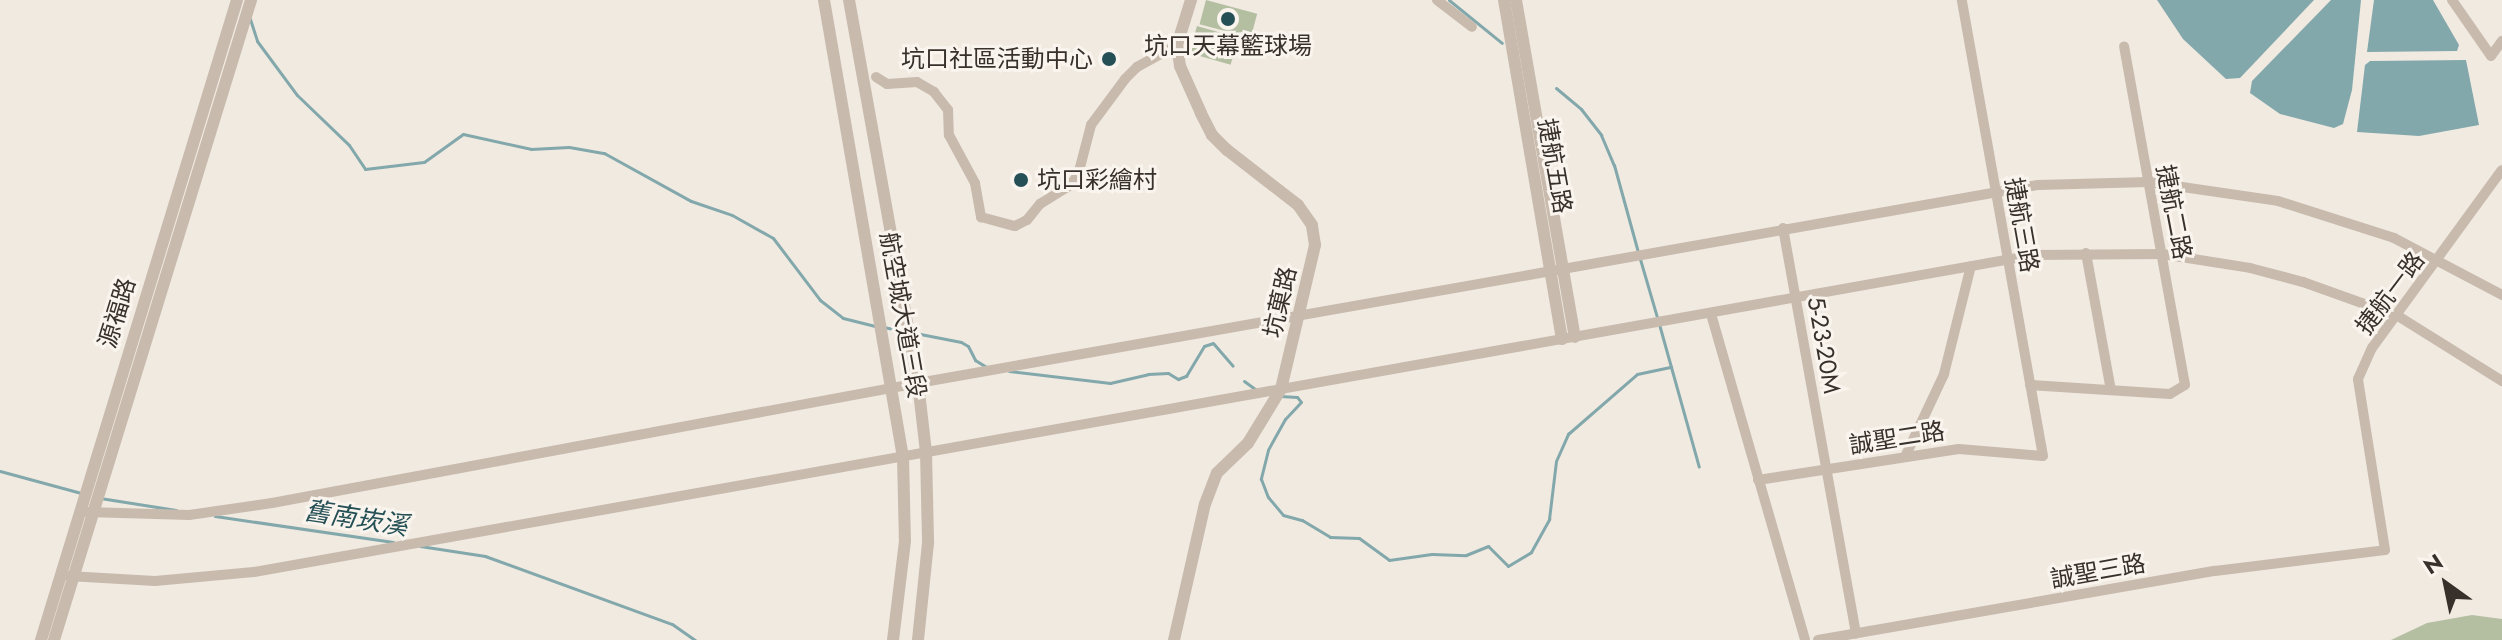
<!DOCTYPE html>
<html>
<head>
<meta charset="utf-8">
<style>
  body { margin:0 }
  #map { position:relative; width:2502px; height:640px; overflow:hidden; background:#f1eae1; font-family:Jost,"Noto Sans TC",sans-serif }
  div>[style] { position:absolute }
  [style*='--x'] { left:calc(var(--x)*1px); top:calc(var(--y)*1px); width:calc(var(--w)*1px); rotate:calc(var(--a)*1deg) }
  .green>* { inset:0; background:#b4bfa2; transform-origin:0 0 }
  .water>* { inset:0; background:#83a8ac }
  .stream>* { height:3px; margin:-1.5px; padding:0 1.5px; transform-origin:1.5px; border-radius:1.5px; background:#83a8ac }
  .minor>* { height:10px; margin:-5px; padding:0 5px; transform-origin:5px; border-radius:5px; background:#c8bbae }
  .tertiary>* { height:12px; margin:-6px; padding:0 6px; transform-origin:6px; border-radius:6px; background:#c8bbae }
  .dots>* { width:22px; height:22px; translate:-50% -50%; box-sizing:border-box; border:4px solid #f9f4ed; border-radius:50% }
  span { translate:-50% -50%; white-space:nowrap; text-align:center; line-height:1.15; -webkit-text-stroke:6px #f9f4ed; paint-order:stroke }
  .poi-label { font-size:24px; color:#38302b }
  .right { translate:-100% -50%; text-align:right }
  .left { translate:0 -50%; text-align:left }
  .street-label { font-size:24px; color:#38302b }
  .water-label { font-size:26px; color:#255056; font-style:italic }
  .north { position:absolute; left:2406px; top:544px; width:80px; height:80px; -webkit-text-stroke:6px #f9f4ed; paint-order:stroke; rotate:327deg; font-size:22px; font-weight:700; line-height:32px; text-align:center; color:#38302b }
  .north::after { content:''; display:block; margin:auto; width:28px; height:36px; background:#38302b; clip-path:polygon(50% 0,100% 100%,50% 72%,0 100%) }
</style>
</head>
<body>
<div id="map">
  <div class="green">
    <div style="left:1206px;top:0;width:53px;height:25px;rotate:15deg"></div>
    <div style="left:1197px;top:26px;width:43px;height:28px;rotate:16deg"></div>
    <div style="clip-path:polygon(2472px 615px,2502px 619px,2502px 640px,2391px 640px,2427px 623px)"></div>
  </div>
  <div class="water">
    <div style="clip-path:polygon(2157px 0,2314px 0,2240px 78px,2226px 79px,2183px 39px)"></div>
    <div style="clip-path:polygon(2331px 0,2361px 0,2352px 90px,2343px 124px,2334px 128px,2280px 114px,2250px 93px,2252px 81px)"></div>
    <div style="clip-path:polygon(2374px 0,2433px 0,2459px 45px,2457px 51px,2367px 52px)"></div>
    <div style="clip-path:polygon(2466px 60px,2479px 125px,2419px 136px,2357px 132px,2365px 65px,2370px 61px)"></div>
  </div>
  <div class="stream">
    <div style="--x:1449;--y:0;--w:68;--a:39.1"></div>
    <div style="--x:250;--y:19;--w:23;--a:72"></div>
    <div style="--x:257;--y:41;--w:67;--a:53.5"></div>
    <div style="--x:297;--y:95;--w:72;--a:43.9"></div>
    <div style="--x:349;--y:145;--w:29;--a:56"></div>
    <div style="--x:365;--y:169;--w:59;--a:-6.8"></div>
    <div style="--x:424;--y:162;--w:48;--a:-35.7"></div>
    <div style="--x:463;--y:134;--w:70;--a:12.4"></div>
    <div style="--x:531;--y:149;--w:38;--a:-3"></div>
    <div style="--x:569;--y:147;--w:36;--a:10"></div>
    <div style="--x:604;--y:153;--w:99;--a:28.9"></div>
    <div style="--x:691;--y:201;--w:43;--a:18.9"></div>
    <div style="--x:732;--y:215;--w:47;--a:29.3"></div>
    <div style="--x:773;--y:238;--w:78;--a:52.8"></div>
    <div style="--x:820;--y:300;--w:29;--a:38"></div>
    <div style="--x:843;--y:318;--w:34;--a:14"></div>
    <div style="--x:1556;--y:88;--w:33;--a:40"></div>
    <div style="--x:1581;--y:109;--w:33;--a:52"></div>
    <div style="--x:1601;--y:135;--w:33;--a:67"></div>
    <div style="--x:1614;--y:165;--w:90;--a:74.6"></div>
    <div style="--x:1640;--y:259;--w:60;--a:73.7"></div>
    <div style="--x:1659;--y:324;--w:148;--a:74.4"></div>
    <div style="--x:883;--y:327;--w:20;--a:11"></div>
    <div style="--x:915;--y:333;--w:47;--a:11.1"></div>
    <div style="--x:961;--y:342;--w:8;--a:30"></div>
    <div style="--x:968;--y:346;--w:16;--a:63"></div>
    <div style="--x:975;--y:360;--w:13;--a:32"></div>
    <div style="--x:1009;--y:371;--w:102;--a:6.8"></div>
    <div style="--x:1110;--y:383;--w:39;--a:-13"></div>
    <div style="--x:1148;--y:374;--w:20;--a:-3"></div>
    <div style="--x:1168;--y:373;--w:12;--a:31"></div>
    <div style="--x:1178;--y:379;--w:9;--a:-21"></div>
    <div style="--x:1186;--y:376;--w:35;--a:-59"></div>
    <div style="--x:1204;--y:346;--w:9;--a:-18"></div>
    <div style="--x:1213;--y:343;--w:30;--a:49"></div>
    <div style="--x:1244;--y:381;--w:14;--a:36"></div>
    <div style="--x:1280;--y:396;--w:17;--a:3"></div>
    <div style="--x:1297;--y:397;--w:6;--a:51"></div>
    <div style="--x:1301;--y:402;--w:23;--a:133"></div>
    <div style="--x:1285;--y:419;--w:35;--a:119"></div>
    <div style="--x:1268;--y:450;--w:30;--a:104"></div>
    <div style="--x:1261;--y:479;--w:19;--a:69"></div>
    <div style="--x:1268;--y:497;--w:23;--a:50"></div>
    <div style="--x:1283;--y:515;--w:20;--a:15"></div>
    <div style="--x:1302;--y:520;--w:33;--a:31"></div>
    <div style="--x:1330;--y:537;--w:29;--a:2"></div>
    <div style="--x:1359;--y:538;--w:37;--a:36"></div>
    <div style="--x:1389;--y:560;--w:43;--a:-7.9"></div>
    <div style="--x:1432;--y:554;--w:34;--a:2"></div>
    <div style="--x:1466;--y:555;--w:24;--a:-22"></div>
    <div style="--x:1488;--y:546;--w:28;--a:45"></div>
    <div style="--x:1508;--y:566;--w:27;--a:-31"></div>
    <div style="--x:1531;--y:552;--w:38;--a:-61"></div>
    <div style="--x:1549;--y:519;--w:58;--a:-83.1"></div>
    <div style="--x:1556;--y:461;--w:30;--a:-66"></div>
    <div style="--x:1568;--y:434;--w:91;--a:-41"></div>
    <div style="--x:1637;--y:374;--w:35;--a:-12"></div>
    <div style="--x:0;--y:471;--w:84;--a:15.2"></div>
    <div style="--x:100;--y:498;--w:77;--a:9"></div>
    <div style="--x:215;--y:516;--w:180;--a:8.3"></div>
    <div style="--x:420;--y:546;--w:66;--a:8.7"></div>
    <div style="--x:485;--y:556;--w:199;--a:20"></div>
    <div style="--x:672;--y:624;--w:28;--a:35"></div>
  </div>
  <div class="minor">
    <div style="--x:1437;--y:0;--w:44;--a:37.6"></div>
    <div style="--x:2452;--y:0;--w:68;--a:55.1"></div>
    <div style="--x:2491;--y:56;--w:19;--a:-54"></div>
    <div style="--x:876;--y:77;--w:13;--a:32"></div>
    <div style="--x:887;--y:84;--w:30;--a:-4"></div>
    <div style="--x:917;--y:82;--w:20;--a:30"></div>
    <div style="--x:934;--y:92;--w:23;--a:52"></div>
    <div style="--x:948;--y:110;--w:25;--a:88"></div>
    <div style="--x:949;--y:135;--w:55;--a:61.6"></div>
    <div style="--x:975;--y:183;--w:35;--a:80"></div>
    <div style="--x:981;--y:217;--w:35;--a:15"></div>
    <div style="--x:1015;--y:226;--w:13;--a:-27"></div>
    <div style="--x:1027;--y:220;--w:21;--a:-51"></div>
    <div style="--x:1040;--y:204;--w:36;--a:-32"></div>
    <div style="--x:1070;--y:185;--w:13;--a:-51"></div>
    <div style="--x:1078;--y:175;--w:52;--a:-75.4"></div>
    <div style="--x:1091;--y:125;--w:57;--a:-53.5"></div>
    <div style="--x:1125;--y:79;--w:17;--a:-45"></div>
    <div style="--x:1137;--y:67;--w:46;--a:-28.8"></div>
    <div style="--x:1783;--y:228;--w:412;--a:79.8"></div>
    <div style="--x:2086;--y:253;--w:139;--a:79.7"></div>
    <div style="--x:1711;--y:314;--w:339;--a:73.9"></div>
    <div style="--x:2030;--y:385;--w:140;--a:3.7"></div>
    <div style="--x:2170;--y:394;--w:17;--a:-31"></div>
    <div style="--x:2185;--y:385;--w:344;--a:-100.2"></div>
    <div style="--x:1905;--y:457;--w:92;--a:-64.8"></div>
    <div style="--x:1944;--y:374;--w:111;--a:-76"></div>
    <div style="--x:1758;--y:480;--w:203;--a:-8.8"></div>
    <div style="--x:1959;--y:449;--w:84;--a:4.8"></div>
    <div style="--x:2043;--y:456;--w:463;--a:-100.1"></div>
    <div style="--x:87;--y:512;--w:102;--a:1.7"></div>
    <div style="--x:189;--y:515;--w:84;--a:-8.2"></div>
    <div style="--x:272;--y:503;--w:657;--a:-10.52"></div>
    <div style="--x:918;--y:383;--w:1137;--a:-10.03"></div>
    <div style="--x:2038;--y:185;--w:110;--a:-1.6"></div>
    <div style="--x:2148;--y:182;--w:131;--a:8.3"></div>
    <div style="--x:2278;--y:201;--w:122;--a:17.7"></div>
    <div style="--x:2394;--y:238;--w:122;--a:27.8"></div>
    <div style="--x:68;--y:576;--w:87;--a:3.3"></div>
    <div style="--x:155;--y:581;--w:99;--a:-5.2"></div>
    <div style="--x:254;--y:572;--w:1807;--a:-10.1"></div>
    <div style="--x:2033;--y:255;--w:129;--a:-0.4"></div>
    <div style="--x:2162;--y:254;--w:89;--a:9"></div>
    <div style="--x:2250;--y:268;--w:55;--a:14.8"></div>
    <div style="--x:2303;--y:282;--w:101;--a:19.7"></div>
    <div style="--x:2398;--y:316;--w:123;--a:32"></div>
    <div style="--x:1818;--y:640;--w:403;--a:-9.9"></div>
    <div style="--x:2215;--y:571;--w:171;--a:-7"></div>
    <div style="--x:2385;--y:550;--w:173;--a:-99"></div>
    <div style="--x:2358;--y:379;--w:34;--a:-66"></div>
    <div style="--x:2372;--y:348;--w:220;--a:-53.9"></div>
  </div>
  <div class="tertiary">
    <div style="--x:824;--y:0;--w:463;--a:80.2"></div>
    <div style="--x:903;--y:456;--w:85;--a:88.7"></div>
    <div style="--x:905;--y:541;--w:100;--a:96.9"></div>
    <div style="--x:849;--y:0;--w:389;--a:79.8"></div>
    <div style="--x:918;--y:383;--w:69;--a:83.4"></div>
    <div style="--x:926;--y:452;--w:91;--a:88.7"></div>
    <div style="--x:928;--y:543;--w:98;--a:95.9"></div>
    <div style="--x:1504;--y:0;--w:344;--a:80.3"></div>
    <div style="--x:1516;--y:0;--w:342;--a:80.1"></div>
    <div style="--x:41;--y:640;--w:669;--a:-72.97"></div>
    <div style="--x:54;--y:640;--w:670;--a:-72.89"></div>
    <div style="--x:1174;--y:640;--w:139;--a:-77.2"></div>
    <div style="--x:1205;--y:504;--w:33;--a:-69"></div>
    <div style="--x:1217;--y:473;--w:43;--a:-44.1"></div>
    <div style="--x:1248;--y:443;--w:63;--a:-58.6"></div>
    <div style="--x:1281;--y:389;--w:148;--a:-76.7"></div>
    <div style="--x:1315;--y:245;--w:20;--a:-99"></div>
    <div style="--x:1312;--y:225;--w:24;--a:-125"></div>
    <div style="--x:1298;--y:205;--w:90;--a:-142.2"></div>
    <div style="--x:1227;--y:150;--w:21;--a:-135"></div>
    <div style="--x:1212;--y:135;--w:25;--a:-117"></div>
    <div style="--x:1201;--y:113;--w:51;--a:-114.1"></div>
    <div style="--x:1180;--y:66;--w:21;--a:-98"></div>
    <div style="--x:1177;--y:45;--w:47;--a:-72.7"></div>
  </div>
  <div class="dots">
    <div style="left:1228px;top:19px;background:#255056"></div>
    <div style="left:1109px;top:59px;background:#255056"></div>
    <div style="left:1021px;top:180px;background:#255056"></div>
  </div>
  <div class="poi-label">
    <span style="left:1228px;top:46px">坑口天幕籃球場</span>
    <span class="right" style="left:1093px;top:59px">坑口社區活動中心</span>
    <span class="left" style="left:1037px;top:180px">坑口彩繪村</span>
  </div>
  <div class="street-label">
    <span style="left:1555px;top:166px;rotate:80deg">捷航五路</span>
    <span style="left:2174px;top:212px;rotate:79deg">捷航二路</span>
    <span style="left:2022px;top:225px;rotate:80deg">捷航三路</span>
    <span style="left:2390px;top:293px;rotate:-53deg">捷航一路</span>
    <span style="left:1280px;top:302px;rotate:-77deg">坑菓路</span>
    <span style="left:117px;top:313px;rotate:-73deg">源福路</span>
    <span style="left:903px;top:315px;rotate:80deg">航空城大道三段</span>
    <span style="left:1824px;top:345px;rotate:80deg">5-23-20M</span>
    <span style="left:1897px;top:438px;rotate:-9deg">誠聖二路</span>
    <span style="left:2098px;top:571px;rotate:-10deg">誠聖三路</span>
  </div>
  <div class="water-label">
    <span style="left:356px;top:519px;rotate:9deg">舊南崁溪</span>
  </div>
  <div class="north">N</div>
</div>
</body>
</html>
